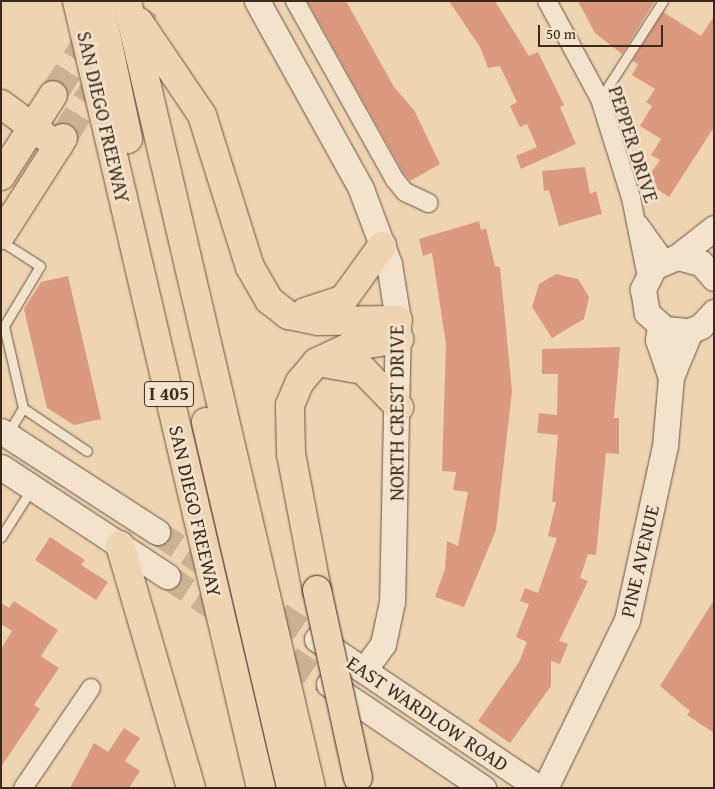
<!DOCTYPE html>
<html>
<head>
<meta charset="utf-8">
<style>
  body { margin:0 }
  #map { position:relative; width:715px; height:789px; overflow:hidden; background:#eed4b1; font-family:"Gentium Book Plus",serif }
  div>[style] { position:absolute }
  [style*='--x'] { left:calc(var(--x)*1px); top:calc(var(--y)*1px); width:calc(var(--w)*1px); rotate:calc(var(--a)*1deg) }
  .building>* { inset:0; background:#db9a7f }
  .secondary-tunnel>* { height:25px; margin-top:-12.5px; transform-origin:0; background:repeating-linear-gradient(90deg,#cab293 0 25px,transparent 0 37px) }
  .primary-tunnel>* { height:28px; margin-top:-14px; transform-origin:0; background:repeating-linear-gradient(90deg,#cab293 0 28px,transparent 0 42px) }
  .roads { filter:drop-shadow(0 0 1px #685442) drop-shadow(0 0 1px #685442) }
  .lane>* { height:9px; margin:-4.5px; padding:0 4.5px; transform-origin:4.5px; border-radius:4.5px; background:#f4e3cc }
  .street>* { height:18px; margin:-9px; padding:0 9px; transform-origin:9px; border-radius:9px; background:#f4e3cc }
  .secondary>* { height:25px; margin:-12.5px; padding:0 12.5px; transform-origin:12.5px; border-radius:12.5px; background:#f4e3cc }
  .primary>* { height:28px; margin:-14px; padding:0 14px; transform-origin:14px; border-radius:14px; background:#eed4b1 }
  .highway>* { height:28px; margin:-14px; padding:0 14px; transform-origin:14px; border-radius:14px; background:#eed4b1 }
  .bridges { filter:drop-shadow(0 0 1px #3c2a1d) drop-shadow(0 0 1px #3c2a1d) }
  .highway-bridge>* { height:28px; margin:-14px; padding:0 14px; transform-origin:14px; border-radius:14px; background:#eed4b1 }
  span { translate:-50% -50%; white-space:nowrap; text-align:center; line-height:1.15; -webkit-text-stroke:5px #f4e3cc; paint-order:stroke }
  .shield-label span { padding:1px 4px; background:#f4e3cc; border:1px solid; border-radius:4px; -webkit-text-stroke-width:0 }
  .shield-label { font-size:19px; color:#3c2a1d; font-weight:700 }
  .street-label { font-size:20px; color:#3c2a1d }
  .frame { position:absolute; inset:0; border:2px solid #3c2a1d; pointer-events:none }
  .scale { position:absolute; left:538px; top:25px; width:125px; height:22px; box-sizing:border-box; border:2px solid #3c2a1d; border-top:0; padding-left:6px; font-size:15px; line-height:18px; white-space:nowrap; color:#3c2a1d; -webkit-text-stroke:4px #f4e3cc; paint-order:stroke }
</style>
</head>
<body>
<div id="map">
  <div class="building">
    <div style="clip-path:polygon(307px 1px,346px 1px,394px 87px,414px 110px,440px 164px,410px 181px,404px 174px)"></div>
    <div style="clip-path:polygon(449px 1px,495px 1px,529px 56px,538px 52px,564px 105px,560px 107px,576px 144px,521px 169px,516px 156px,537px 147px,527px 124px,520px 127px,510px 106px,517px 102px,500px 66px,488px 68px,480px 47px)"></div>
    <div style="clip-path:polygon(578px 1px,655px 1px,622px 54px,595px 33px)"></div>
    <div style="clip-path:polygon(663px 12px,701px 36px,714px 16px,714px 127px,669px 197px,651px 185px,655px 178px,651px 173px,660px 160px,651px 155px,661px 139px,640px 126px,652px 106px,646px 102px,655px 89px,632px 75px,638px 64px,632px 61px)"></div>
    <div style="clip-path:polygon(585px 167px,590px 194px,596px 191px,602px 214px,559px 226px,549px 190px,544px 191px,542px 171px)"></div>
    <div style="clip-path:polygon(479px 221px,481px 230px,486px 228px,495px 266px,500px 267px,512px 391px,496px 530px,464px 607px,435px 597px,445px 569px,447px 541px,458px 546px,468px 492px,453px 490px,456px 472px,442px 471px,446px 344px,432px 253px,423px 256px,419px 239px)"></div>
    <div style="clip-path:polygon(556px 274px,578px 279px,589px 297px,584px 319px,552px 338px,532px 307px,539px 284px)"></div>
    <div style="clip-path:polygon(68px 276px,101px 419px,74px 425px,47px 408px,24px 309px,41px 282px)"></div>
    <div style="clip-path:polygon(620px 347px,614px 418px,619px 418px,619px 454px,606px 453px,596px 555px,588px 554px,580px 578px,588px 581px,559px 641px,568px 644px,560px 664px,551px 661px,551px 686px,510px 743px,478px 721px,519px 662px,527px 642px,516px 637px,529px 604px,520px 601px,525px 588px,538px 593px,557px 538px,548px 536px,556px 502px,552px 502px,558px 435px,537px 433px,539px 413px,557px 415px,558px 374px,542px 374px,542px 349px)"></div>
    <div style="clip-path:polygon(50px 537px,85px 560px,81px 565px,108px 582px,96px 600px,35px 560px)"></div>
    <div style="clip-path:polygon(714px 600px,714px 733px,687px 715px,690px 711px,660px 686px)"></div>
    <div style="clip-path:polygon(14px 601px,58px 630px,41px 656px,59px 668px,34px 705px,40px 709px,1px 767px,1px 649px,12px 631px,1px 624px,1px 603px,9px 608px)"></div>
    <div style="clip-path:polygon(124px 728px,140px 738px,125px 761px,140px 771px,129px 788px,70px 788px,94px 743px,108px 752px)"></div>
  </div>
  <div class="secondary-tunnel">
    <div style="--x:157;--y:532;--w:192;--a:33.8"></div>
    <div style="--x:167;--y:576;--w:195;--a:33.7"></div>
  </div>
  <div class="primary-tunnel">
    <div style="--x:53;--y:95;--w:112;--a:-57.4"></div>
    <div style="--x:63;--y:138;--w:162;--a:-57.6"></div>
  </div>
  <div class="roads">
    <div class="lane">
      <div style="--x:600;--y:99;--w:117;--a:-57.3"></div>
      <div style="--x:1;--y:241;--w:46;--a:32.7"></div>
      <div style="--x:40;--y:266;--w:70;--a:121"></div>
      <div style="--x:4;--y:326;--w:84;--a:77"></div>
      <div style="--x:23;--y:408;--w:77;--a:33.9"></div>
      <div style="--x:8;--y:433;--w:29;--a:-59"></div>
      <div style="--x:1;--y:537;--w:58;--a:-57.7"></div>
    </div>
    <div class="street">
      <div style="--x:295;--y:1;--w:205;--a:60.8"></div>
      <div style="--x:395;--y:180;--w:16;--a:50"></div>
      <div style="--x:405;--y:192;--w:26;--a:25"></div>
      <div style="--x:547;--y:1;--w:111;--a:61.6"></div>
      <div style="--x:600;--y:99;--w:104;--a:72.6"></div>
      <div style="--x:631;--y:198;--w:81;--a:78.6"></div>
      <div style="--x:639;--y:224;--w:44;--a:54.2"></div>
      <div style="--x:23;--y:788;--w:121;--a:-55.8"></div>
    </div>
    <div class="secondary">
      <div style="--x:257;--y:1;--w:215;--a:61"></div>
      <div style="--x:361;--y:189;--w:80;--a:69.5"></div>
      <div style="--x:389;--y:264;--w:57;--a:80.9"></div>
      <div style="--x:398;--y:320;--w:282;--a:91.2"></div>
      <div style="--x:392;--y:602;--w:43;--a:102.1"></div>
      <div style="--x:383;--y:644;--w:32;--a:126"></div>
      <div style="--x:677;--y:257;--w:47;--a:-38.1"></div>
      <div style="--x:714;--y:278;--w:20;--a:-131"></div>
      <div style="--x:701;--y:263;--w:25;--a:-166"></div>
      <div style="--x:677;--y:257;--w:25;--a:157"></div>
      <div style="--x:654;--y:267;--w:25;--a:117"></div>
      <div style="--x:643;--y:289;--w:24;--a:81"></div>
      <div style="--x:647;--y:313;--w:24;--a:42"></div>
      <div style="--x:665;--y:329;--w:25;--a:5"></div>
      <div style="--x:690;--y:331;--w:12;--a:-24"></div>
      <div style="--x:701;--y:326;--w:19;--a:-47"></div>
      <div style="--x:660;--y:326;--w:14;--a:98"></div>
      <div style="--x:658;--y:340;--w:39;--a:71"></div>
      <div style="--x:1;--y:431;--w:186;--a:32.9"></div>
      <div style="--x:1;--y:467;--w:199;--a:33.3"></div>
      <div style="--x:317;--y:639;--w:267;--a:33.9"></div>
      <div style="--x:329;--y:684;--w:186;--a:34"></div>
      <div style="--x:545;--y:788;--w:187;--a:-64"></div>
      <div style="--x:627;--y:620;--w:178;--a:-77.7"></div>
      <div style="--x:665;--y:446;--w:69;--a:-85"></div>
      <div style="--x:671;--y:377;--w:50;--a:-67.6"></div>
    </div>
    <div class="primary">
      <div style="--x:1;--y:176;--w:96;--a:-57.3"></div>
      <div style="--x:1;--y:235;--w:115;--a:-57.4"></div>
    </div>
    <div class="highway">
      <div style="--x:77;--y:1;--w:808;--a:76.84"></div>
      <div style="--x:99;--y:1;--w:141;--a:78.1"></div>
      <div style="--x:127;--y:1;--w:808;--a:76.84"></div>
      <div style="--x:139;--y:22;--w:112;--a:55.9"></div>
      <div style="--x:202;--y:115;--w:159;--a:72.5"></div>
      <div style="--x:250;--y:267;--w:38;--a:60"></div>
      <div style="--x:269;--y:300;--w:24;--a:38"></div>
      <div style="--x:288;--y:315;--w:31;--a:11"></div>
      <div style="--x:318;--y:321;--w:80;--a:-0.7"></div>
      <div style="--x:1;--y:104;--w:71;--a:36.4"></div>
      <div style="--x:305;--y:312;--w:40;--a:-18"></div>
      <div style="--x:343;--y:300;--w:67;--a:-54.2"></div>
      <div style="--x:317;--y:362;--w:47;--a:9.9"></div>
      <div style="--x:363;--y:370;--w:52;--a:45.8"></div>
      <div style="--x:206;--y:422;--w:376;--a:76.9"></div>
      <div style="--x:120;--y:545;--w:253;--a:73.7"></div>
      <div style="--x:317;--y:590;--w:138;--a:-100.8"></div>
      <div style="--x:291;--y:454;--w:49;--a:-91.2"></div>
      <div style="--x:290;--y:405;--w:25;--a:-67"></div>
      <div style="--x:300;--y:382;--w:26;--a:-50"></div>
      <div style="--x:317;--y:362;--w:35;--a:-25"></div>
      <div style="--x:349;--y:347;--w:51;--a:-9.1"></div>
    </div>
  </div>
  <div class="bridges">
    <div class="highway-bridge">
      <div style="--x:317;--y:590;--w:192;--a:77.7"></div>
    </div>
  </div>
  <div class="shield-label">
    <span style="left:169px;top:394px">I 405</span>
  </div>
  <div class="street-label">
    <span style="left:104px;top:117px;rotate:77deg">SAN DIEGO FREEWAY</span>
    <span style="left:634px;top:144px;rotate:72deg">PEPPER DRIVE</span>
    <span style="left:396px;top:413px;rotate:-90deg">NORTH CREST DRIVE</span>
    <span style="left:196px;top:511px;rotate:77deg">SAN DIEGO FREEWAY</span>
    <span style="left:639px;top:561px;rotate:-77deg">PINE AVENUE</span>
    <span style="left:428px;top:713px;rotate:34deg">EAST WARDLOW ROAD</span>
  </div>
  <div class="frame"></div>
  <div class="scale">50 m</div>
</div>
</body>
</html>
